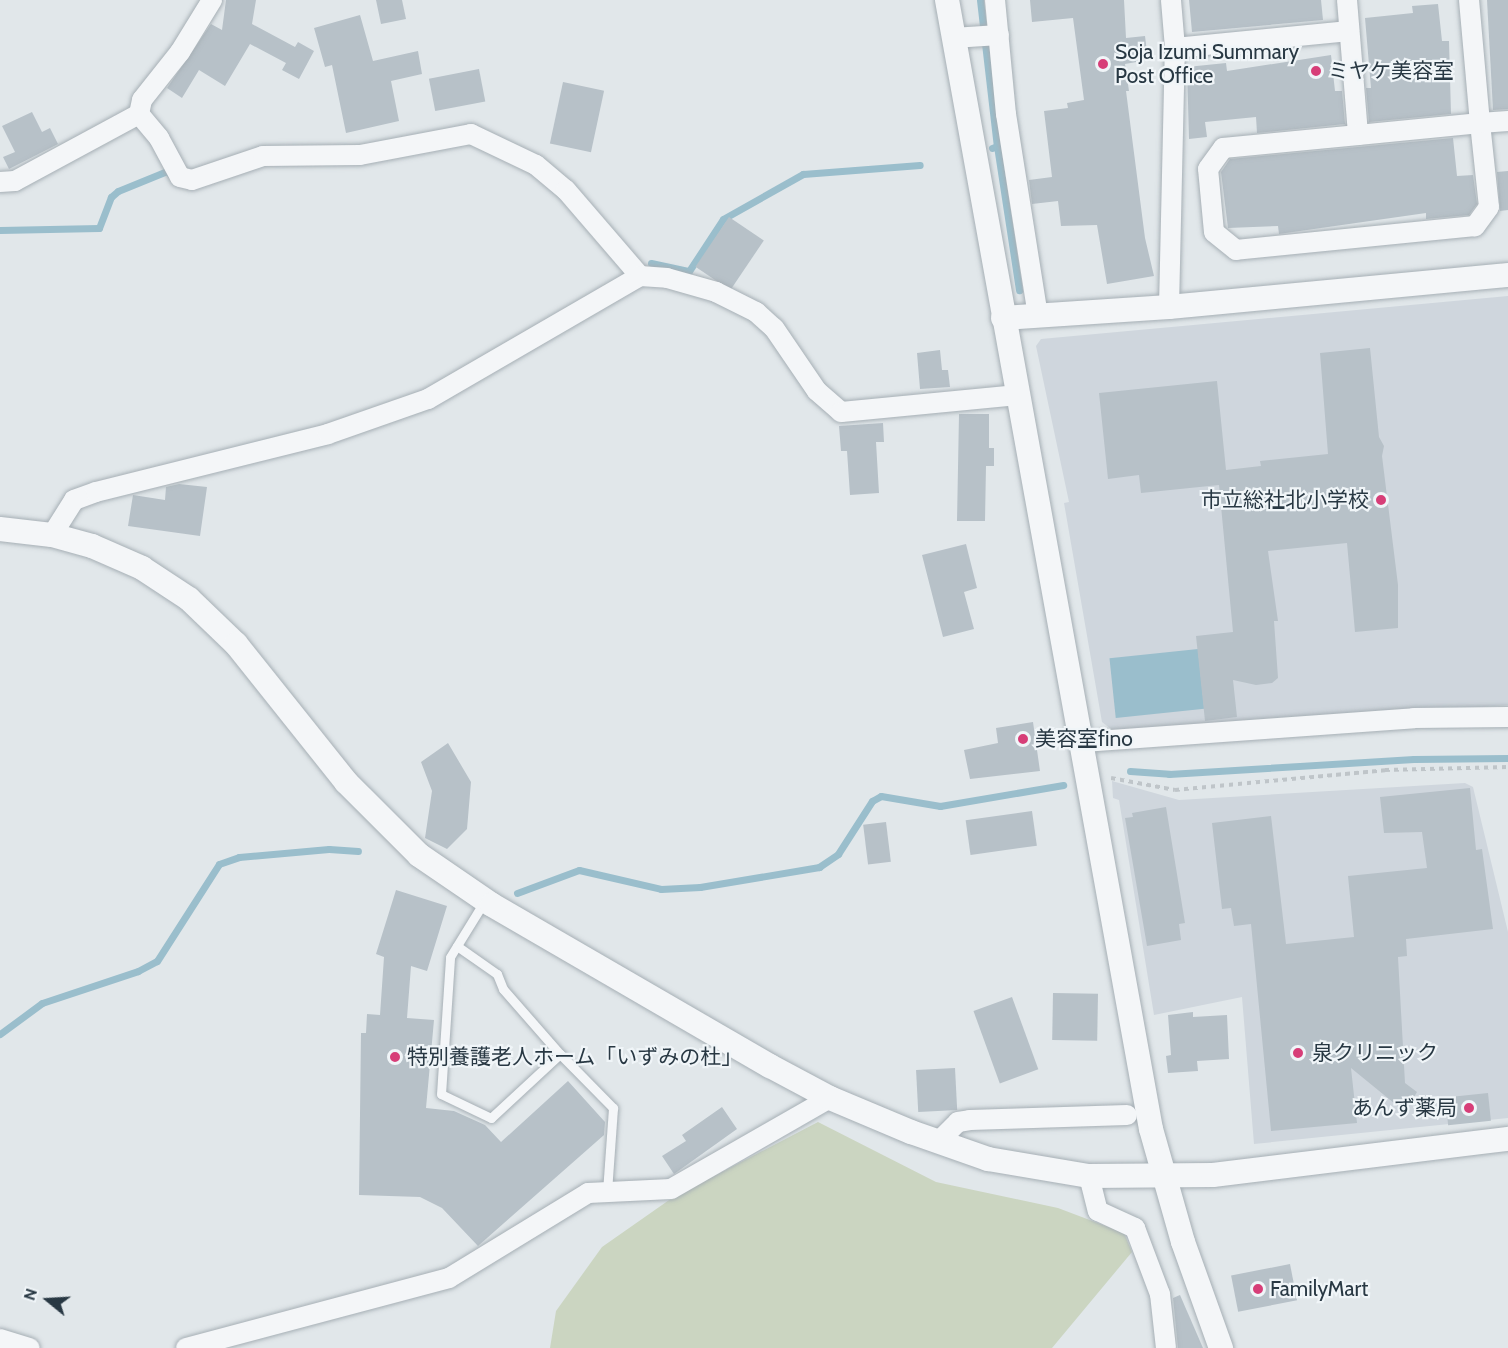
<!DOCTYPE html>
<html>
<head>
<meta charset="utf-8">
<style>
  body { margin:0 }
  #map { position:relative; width:1508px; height:1348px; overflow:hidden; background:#e1e7ea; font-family:Cabin,"Noto Sans JP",sans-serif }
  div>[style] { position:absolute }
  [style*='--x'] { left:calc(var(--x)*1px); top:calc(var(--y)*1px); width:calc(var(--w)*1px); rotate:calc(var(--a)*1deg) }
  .built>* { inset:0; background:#cfd6dd }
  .green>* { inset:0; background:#cbd5c1 }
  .water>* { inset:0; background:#9abecc; transform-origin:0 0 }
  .stream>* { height:7px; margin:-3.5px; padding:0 3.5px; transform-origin:3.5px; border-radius:3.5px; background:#9abecc }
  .building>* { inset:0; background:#b7c1c8; transform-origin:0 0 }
  .path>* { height:4px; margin-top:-2px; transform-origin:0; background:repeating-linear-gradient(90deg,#bfc5c9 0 4.5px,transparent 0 9px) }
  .roads { filter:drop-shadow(0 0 2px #a6afb5) drop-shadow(0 0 2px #a6afb5) }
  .service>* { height:9px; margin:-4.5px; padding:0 4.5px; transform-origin:4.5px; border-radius:4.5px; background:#f4f6f8 }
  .minor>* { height:20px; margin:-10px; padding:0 10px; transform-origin:10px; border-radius:10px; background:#f4f6f8 }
  .tertiary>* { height:24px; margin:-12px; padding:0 12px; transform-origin:12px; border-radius:12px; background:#f4f6f8 }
  .dots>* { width:16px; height:16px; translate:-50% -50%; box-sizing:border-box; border:3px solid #f0f5f8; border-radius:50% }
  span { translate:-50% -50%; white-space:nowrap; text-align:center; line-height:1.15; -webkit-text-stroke:4.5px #f0f5f8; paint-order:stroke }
  .poi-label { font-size:21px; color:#283843 }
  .left { translate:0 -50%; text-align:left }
  .right { translate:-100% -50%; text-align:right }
  .north { position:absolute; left:18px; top:1270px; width:60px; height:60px; -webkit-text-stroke:4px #f0f5f8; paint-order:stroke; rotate:288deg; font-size:16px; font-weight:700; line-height:24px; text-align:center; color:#283843 }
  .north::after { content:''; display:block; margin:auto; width:21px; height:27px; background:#283843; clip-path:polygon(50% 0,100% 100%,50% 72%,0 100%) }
</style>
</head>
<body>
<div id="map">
  <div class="built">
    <div style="clip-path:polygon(1508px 296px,1508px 705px,1116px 733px,1102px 722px,1064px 503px,1069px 502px,1036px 346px,1041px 339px)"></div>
    <div style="clip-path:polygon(1112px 781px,1179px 800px,1465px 783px,1473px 787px,1508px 932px,1508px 1118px,1254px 1144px,1242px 997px,1154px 1015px,1119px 800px,1113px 798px)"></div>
  </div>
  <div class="green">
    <div style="clip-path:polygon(818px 1122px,936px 1182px,1058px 1208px,1124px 1233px,1132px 1252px,1052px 1348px,550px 1348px,556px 1311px,602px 1247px,672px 1198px)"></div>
  </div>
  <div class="water">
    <div style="left:1198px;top:649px;width:60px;height:89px;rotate:84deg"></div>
  </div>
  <div class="stream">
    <div style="--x:980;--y:0;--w:147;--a:83.4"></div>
    <div style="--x:992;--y:148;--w:5;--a:-22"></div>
    <div style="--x:997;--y:146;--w:146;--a:81.3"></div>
    <div style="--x:0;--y:230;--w:99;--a:-1.2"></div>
    <div style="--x:99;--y:228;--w:33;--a:-69"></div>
    <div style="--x:111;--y:197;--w:9;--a:-41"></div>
    <div style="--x:118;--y:191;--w:53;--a:-22.2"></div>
    <div style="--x:167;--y:171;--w:7;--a:45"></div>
    <div style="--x:651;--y:263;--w:39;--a:12"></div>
    <div style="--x:689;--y:271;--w:62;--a:-56.8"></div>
    <div style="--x:723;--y:219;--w:92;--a:-29.4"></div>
    <div style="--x:803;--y:174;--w:117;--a:-4.4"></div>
    <div style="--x:1130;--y:771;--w:39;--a:4"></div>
    <div style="--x:1169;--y:774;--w:245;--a:-3.5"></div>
    <div style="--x:1414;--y:759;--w:94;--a:-0.6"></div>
    <div style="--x:517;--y:893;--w:66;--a:-20.4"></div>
    <div style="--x:579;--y:870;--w:84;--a:13"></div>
    <div style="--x:661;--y:889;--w:39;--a:-3"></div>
    <div style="--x:700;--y:887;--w:121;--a:-9.5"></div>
    <div style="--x:819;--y:867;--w:23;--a:-34"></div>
    <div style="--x:838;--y:854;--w:63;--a:-57.3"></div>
    <div style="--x:872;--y:801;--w:10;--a:-29"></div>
    <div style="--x:881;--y:796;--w:60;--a:9.6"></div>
    <div style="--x:940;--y:806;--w:125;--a:-9.7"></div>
    <div style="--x:0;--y:1034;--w:52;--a:-36.4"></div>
    <div style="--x:42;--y:1003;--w:101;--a:-18.4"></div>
    <div style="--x:138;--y:971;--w:21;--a:-28"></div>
    <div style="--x:157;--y:961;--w:115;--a:-57.4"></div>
    <div style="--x:219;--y:864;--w:21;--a:-19"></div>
    <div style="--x:239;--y:857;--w:90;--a:-5.1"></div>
    <div style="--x:329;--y:849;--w:29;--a:4"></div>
  </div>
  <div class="building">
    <div style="clip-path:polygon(226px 0,256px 0,252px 24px,295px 47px,298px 42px,314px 51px,299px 79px,282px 70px,286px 63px,250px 44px,225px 86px,199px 70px,182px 98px,167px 88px,211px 24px,222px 30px)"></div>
    <div style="clip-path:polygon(376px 0,402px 0,406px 19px,381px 24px)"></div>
    <div style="clip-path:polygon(1030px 0,1124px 0,1126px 38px,1145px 36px,1148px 60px,1125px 64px,1129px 91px,1126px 91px,1145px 238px,1154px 276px,1107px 284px,1097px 225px,1061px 226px,1058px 201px,1032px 204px,1029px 180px,1052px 177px,1044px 111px,1068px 108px,1067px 103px,1084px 100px,1073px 18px,1032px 22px)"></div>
    <div style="clip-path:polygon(1189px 0,1321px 0,1323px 20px,1192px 32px)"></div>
    <div style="clip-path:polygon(1487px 0,1508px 0,1508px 109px,1493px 110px)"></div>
    <div style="clip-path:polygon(1438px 4px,1442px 41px,1449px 41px,1451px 114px,1369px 122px,1366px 88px,1371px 88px,1365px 18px,1413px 13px,1412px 6px)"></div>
    <div style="clip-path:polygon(360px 15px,373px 61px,418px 51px,422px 74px,391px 81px,399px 121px,346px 133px,332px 65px,325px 67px,314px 28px)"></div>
    <div style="clip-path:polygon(1331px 55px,1335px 91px,1342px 91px,1345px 124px,1257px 133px,1256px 117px,1205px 122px,1207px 137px,1189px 139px,1187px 67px,1226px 63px,1227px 71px)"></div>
    <div style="left:479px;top:69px;width:33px;height:51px;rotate:79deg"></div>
    <div style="left:563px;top:82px;width:42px;height:63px;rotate:12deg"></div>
    <div style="clip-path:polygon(32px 112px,42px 132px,50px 128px,58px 144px,9px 169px,3px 157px,15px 152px,2px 126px)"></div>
    <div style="clip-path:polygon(1453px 138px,1457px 176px,1473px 175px,1477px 204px,1469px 215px,1426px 219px,1426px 213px,1279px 234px,1278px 226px,1228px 228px,1221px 172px,1230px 159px)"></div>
    <div style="clip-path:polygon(1508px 171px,1508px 210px,1500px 211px,1497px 172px)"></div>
    <div style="left:729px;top:217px;width:42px;height:60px;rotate:34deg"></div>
    <div style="clip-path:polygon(1370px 348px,1379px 437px,1384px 446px,1382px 456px,1398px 585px,1398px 628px,1355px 632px,1347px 543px,1268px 551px,1278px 621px,1274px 621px,1278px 678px,1272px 683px,1256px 685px,1233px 680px,1237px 717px,1205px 721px,1196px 636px,1233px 632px,1219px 485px,1141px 493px,1139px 475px,1108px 479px,1099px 393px,1217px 381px,1226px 470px,1261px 466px,1260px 461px,1328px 454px,1320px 353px)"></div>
    <div style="clip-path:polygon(940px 350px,942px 370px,948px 370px,950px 387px,920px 389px,917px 353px)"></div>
    <div style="clip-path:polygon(959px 414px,989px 414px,989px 448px,994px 448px,994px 466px,986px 466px,985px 521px,957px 521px)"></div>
    <div style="clip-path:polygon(883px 423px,884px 442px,876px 442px,879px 493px,850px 495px,847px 451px,841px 451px,839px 426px)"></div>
    <div style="clip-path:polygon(179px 484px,207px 487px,200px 536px,128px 526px,133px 495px,165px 500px,166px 487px)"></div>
    <div style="clip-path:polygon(966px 544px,977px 588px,964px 592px,974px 629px,943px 637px,922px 555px)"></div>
    <div style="clip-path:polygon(1033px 722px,1040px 771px,970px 779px,964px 750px,998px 743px,996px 728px)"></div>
    <div style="clip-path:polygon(448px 743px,471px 782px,467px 829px,447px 849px,425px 838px,432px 791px,421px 762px)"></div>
    <div style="clip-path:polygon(1470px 788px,1476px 850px,1482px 849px,1493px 929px,1406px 939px,1407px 956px,1398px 957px,1405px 1083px,1417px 1092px,1410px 1104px,1400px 1108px,1351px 1068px,1357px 1123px,1271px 1131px,1251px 924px,1234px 926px,1231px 908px,1222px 909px,1212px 823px,1271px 816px,1286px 944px,1354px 937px,1348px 876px,1427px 868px,1422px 832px,1384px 833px,1380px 797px)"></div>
    <div style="clip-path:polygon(1166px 807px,1185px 923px,1179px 924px,1181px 940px,1147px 946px,1125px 818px,1133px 817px,1132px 813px)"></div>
    <div style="left:1032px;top:811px;width:35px;height:67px;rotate:82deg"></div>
    <div style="left:886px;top:822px;width:40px;height:23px;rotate:83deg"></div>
    <div style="clip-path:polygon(396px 890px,447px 906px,427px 971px,411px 966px,407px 1018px,434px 1020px,426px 1108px,454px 1111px,485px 1125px,501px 1142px,568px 1081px,605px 1122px,604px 1135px,478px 1246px,442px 1208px,420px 1197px,359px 1195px,361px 1033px,366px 1033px,367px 1014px,380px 1015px,384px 957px,376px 954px)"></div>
    <div style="left:1053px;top:993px;width:45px;height:47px;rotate:1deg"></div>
    <div style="left:1012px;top:997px;width:77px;height:41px;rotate:70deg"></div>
    <div style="clip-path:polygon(1193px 1012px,1193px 1017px,1227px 1015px,1229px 1059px,1197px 1061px,1198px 1071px,1168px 1073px,1166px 1056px,1171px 1055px,1168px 1015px)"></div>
    <div style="left:955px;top:1068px;width:42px;height:39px;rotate:87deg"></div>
    <div style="left:1488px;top:1093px;width:28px;height:43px;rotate:84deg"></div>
    <div style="clip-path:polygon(722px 1107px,737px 1129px,674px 1174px,662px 1156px,686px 1141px,682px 1135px)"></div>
    <div style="left:1290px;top:1264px;width:37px;height:60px;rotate:79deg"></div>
    <div style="clip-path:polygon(1180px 1295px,1203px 1348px,1178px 1348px,1173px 1298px)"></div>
  </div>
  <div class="path">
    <div style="--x:1111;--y:778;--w:65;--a:10.6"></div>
    <div style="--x:1175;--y:790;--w:211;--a:-5.4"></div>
    <div style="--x:1385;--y:770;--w:123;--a:-1.4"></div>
  </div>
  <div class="roads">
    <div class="service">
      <div style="--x:457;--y:946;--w:49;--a:35"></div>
      <div style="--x:497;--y:974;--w:16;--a:68"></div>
      <div style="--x:503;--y:989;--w:86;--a:48.8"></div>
      <div style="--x:560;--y:1054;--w:94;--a:137.2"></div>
      <div style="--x:491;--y:1118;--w:55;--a:-154.4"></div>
      <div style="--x:441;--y:1094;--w:137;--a:-86.2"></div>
      <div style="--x:450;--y:957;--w:65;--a:-58.3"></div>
      <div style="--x:560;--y:1054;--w:76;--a:45.5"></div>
      <div style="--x:613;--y:1108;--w:84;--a:94.1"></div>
    </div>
    <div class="minor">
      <div style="--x:212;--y:0;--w:61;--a:121.6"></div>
      <div style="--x:180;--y:52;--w:61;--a:128.4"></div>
      <div style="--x:142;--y:100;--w:14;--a:102"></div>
      <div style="--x:139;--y:114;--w:31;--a:50"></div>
      <div style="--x:159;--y:138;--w:44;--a:61.7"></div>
      <div style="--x:180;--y:177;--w:12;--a:14"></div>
      <div style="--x:192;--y:180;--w:75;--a:-18.7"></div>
      <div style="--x:263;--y:156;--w:97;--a:-0.6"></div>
      <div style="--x:360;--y:155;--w:113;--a:-10.7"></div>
      <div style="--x:471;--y:134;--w:72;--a:25.5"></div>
      <div style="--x:536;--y:165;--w:39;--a:40"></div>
      <div style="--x:566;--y:190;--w:113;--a:49.3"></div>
      <div style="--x:995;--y:0;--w:115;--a:84.5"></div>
      <div style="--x:1006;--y:114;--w:205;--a:81"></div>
      <div style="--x:1347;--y:0;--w:135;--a:85.3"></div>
      <div style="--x:1469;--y:0;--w:123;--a:84.9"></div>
      <div style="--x:1480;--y:123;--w:84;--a:83.9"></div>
      <div style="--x:1489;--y:207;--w:24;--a:126"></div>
      <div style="--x:1475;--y:226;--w:240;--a:174.3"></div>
      <div style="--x:1236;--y:250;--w:28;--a:-141"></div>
      <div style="--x:1214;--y:232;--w:63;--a:-95.4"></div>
      <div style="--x:1208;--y:169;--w:26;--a:-54"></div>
      <div style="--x:1223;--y:148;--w:136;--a:-5.5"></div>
      <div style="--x:1358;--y:135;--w:123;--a:-5.6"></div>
      <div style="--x:1480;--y:123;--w:28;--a:-4"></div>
      <div style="--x:953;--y:38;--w:46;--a:-3.7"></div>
      <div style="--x:1175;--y:48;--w:175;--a:-5.6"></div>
      <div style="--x:0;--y:182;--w:15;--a:-4"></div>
      <div style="--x:15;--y:181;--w:141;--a:-28.4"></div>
      <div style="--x:1169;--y:307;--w:259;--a:-88.7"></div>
      <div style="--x:1175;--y:48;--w:48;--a:-94.8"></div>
      <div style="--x:52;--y:535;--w:41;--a:-57.8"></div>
      <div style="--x:74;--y:500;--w:23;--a:-20"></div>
      <div style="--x:96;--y:492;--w:239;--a:-14"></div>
      <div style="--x:328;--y:434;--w:106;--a:-19.3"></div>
      <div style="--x:428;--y:399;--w:245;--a:-30.1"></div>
      <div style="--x:640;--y:276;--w:27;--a:4"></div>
      <div style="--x:667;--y:278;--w:51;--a:15.9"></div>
      <div style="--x:716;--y:292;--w:45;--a:26.6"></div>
      <div style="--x:756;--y:312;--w:24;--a:42"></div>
      <div style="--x:774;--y:328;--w:76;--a:55.7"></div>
      <div style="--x:817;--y:391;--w:32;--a:41"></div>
      <div style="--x:841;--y:412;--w:178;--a:-5.5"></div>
      <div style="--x:1083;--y:742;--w:332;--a:-4.1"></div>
      <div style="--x:1414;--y:718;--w:94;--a:-0.6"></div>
      <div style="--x:938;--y:1142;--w:28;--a:-45"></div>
      <div style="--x:958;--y:1122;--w:12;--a:-9"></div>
      <div style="--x:970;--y:1120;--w:157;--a:-1.8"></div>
      <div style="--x:1089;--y:1176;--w:36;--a:76"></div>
      <div style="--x:1098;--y:1211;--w:41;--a:24.7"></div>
      <div style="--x:1135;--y:1228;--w:71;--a:69.3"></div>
      <div style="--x:1160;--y:1294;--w:54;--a:83.7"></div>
      <div style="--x:0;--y:1339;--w:31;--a:17"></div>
      <div style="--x:186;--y:1348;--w:272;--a:-14.9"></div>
      <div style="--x:449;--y:1278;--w:163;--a:-31.4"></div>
      <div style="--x:588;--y:1193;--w:83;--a:-2.8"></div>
      <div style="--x:671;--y:1189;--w:183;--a:-29.8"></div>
    </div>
    <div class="tertiary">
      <div style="--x:947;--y:0;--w:1147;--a:79.76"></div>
      <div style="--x:1151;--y:1129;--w:117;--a:74.2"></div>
      <div style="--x:1183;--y:1242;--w:113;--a:70.3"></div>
      <div style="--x:1003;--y:318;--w:166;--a:-3.8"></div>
      <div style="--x:1169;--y:307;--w:341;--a:-5.4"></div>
      <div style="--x:0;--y:529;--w:52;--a:6.6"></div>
      <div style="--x:52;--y:535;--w:41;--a:15.4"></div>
      <div style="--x:92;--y:546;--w:55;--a:23.7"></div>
      <div style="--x:142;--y:568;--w:56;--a:33.4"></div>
      <div style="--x:189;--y:599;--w:65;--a:43.8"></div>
      <div style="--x:236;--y:644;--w:176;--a:51.4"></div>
      <div style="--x:346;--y:782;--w:103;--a:45"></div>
      <div style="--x:419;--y:855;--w:88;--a:34.4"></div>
      <div style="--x:492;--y:905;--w:321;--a:30.1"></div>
      <div style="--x:770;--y:1066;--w:68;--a:28.1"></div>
      <div style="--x:830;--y:1098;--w:88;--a:22.8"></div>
      <div style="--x:911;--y:1132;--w:82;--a:19.3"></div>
      <div style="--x:988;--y:1159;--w:102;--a:9.6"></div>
      <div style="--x:1089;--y:1176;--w:124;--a:-0.5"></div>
      <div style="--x:1213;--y:1175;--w:297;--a:-7"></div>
    </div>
  </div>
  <div class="dots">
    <div style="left:1103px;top:64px;background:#d73e78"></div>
    <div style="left:1316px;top:71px;background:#d73e78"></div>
    <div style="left:1381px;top:500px;background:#d73e78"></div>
    <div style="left:1023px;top:739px;background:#d73e78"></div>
    <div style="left:1298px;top:1053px;background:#d73e78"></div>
    <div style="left:395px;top:1057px;background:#d73e78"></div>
    <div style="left:1469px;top:1108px;background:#d73e78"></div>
    <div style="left:1258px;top:1289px;background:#d73e78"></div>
  </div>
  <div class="poi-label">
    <span class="left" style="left:1115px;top:64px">Soja Izumi Summary<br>Post Office</span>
    <span class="left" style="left:1328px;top:71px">ミヤケ美容室</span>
    <span class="right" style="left:1369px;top:500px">市立総社北小学校</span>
    <span class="left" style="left:1035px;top:739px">美容室fino</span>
    <span class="left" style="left:1312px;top:1053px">泉クリニック</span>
    <span class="left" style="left:407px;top:1057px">特別養護老人ホーム「いずみの杜」</span>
    <span class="right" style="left:1457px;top:1108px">あんず薬局</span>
    <span class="left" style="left:1270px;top:1289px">FamilyMart</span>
  </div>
  <div class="north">N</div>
</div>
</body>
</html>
